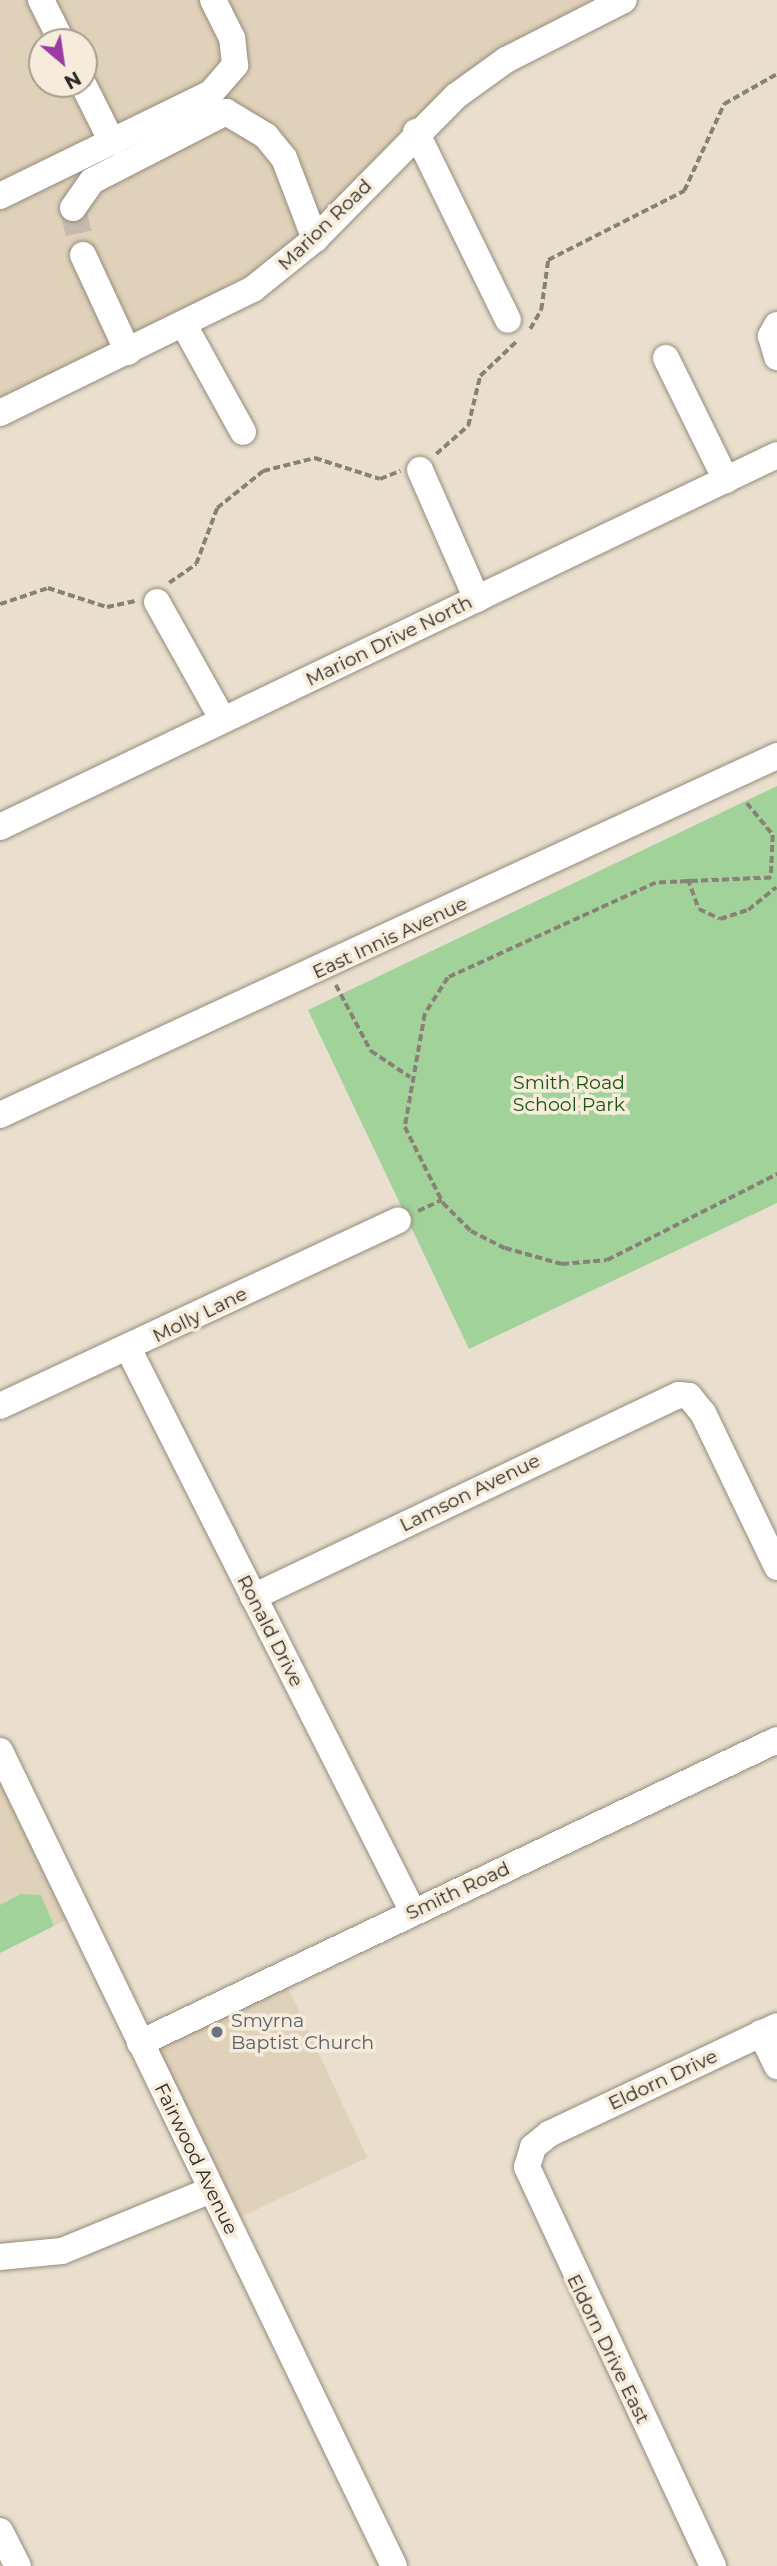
<!DOCTYPE html>
<html>
<head>
<meta charset="utf-8">
<style>
  body { margin:0 }
  #map { position:relative; width:777px; height:2566px; overflow:hidden; background:#eadfce; font-family:Montserrat,sans-serif }
  div>[style] { position:absolute }
  [style*='--x'] { left:calc(var(--x)*1px); top:calc(var(--y)*1px); width:calc(var(--w)*1px); rotate:calc(var(--a)*1deg) }
  .built>* { inset:0; background:#e0d1ba; transform-origin:0 0 }
  .green>* { inset:0; background:#a1d29a }
  .minor-tunnel>* { height:26px; margin-top:-13px; transform-origin:0; background:repeating-linear-gradient(90deg,#c4bbac 0 26px,transparent 0 39px) }
  .path>* { height:3.5px; margin-top:-1.75px; transform-origin:0; background:repeating-linear-gradient(90deg,#898176 0 7px,transparent 0 10.5px) }
  .roads { filter:drop-shadow(0 0 2px #948a7b) drop-shadow(0 0 2px #948a7b) }
  .minor>* { height:26px; margin:-13px; padding:0 13px; transform-origin:13px; border-radius:13px; background:#fff }
  .dots>* { width:19px; height:19px; translate:-50% -50%; box-sizing:border-box; border:4px solid #f7ecdb; border-radius:50% }
  span { translate:-50% -50%; white-space:nowrap; text-align:center; line-height:1.15; -webkit-text-stroke:7px #f7ecdb; paint-order:stroke }
  .street-label { font-size:19px; color:#2e2a24 }
  .park-label { font-size:19px; color:#16590d }
  .worship-label { font-size:19px; color:#5b616d }
  .left { translate:0 -50%; text-align:left }
  .north { position:absolute; left:28px; top:28px; width:70px; height:70px; box-sizing:border-box; background:#f7ecdb; border:2px solid #a79e92; border-radius:50%; rotate:151deg; font-size:19px; font-weight:700; line-height:28px; text-align:center; color:#2e2a24 }
  .north::after { content:''; display:block; margin:auto; width:24px; height:32px; background:#9b3ca4; clip-path:polygon(50% 0,100% 100%,50% 72%,0 100%) }
</style>
</head>
<body>
<div id="map">
  <div class="built">
    <div style="clip-path:polygon(evenodd,0 0,636px 0,513px 60px,309px 243px,0 414px,0 0,42px 42px,84px 42px,84px 84px,42px 84px,42px 42px)"></div>
    <div style="clip-path:polygon(0 1743px,81px 1914px,54px 1926px,41px 1895px,21px 1895px,0 1905px)"></div>
    <div style="left:285px;top:1981px;width:195px;height:155px;rotate:65deg"></div>
  </div>
  <div class="green">
    <div style="clip-path:polygon(777px 786px,777px 1203px,469px 1349px,308px 1010px)"></div>
    <div style="clip-path:polygon(21px 1894px,41px 1895px,54px 1926px,0 1953px,0 1905px)"></div>
  </div>
  <div class="minor-tunnel">
    <div style="--x:73;--y:208;--w:48;--a:78"></div>
  </div>
  <div class="path">
    <div style="--x:530;--y:329;--w:22;--a:-60"></div>
    <div style="--x:541;--y:310;--w:50;--a:-82"></div>
    <div style="--x:548;--y:260;--w:153;--a:-26.9"></div>
    <div style="--x:684;--y:191;--w:96;--a:-65.3"></div>
    <div style="--x:724;--y:104;--w:61;--a:-29.5"></div>
    <div style="--x:436;--y:454;--w:43;--a:-41.2"></div>
    <div style="--x:468;--y:426;--w:51;--a:-76.5"></div>
    <div style="--x:480;--y:376;--w:51;--a:-43.4"></div>
    <div style="--x:169;--y:583;--w:33;--a:-35"></div>
    <div style="--x:196;--y:564;--w:60;--a:-69.4"></div>
    <div style="--x:217;--y:508;--w:59;--a:-38.8"></div>
    <div style="--x:263;--y:471;--w:54;--a:-14"></div>
    <div style="--x:315;--y:458;--w:68;--a:17.9"></div>
    <div style="--x:380;--y:479;--w:22;--a:-22"></div>
    <div style="--x:0;--y:604;--w:51;--a:-18.4"></div>
    <div style="--x:48;--y:588;--w:62;--a:17.9"></div>
    <div style="--x:107;--y:607;--w:29;--a:-12"></div>
    <div style="--x:747;--y:803;--w:41;--a:50.9"></div>
    <div style="--x:773;--y:835;--w:43;--a:92.7"></div>
    <div style="--x:771;--y:878;--w:115;--a:177.5"></div>
    <div style="--x:656;--y:883;--w:229;--a:155.5"></div>
    <div style="--x:448;--y:978;--w:43;--a:122.6"></div>
    <div style="--x:425;--y:1014;--w:115;--a:100"></div>
    <div style="--x:405;--y:1127;--w:85;--a:63.4"></div>
    <div style="--x:443;--y:1203;--w:40;--a:45"></div>
    <div style="--x:471;--y:1231;--w:38;--a:27"></div>
    <div style="--x:505;--y:1248;--w:59;--a:15.7"></div>
    <div style="--x:562;--y:1264;--w:45;--a:-5.1"></div>
    <div style="--x:607;--y:1260;--w:191;--a:-26.8"></div>
    <div style="--x:688;--y:879;--w:32;--a:70"></div>
    <div style="--x:699;--y:909;--w:23;--a:25"></div>
    <div style="--x:720;--y:919;--w:29;--a:-18"></div>
    <div style="--x:748;--y:910;--w:36;--a:-39"></div>
    <div style="--x:336;--y:985;--w:75;--a:62.1"></div>
    <div style="--x:371;--y:1051;--w:47;--a:33.7"></div>
    <div style="--x:418;--y:1211;--w:26;--a:-25"></div>
  </div>
  <div class="roads">
    <div class="minor">
      <div style="--x:41;--y:0;--w:47;--a:63.4"></div>
      <div style="--x:83;--y:84;--w:65;--a:63.4"></div>
      <div style="--x:416;--y:132;--w:209;--a:63.9"></div>
      <div style="--x:0;--y:196;--w:235;--a:-26"></div>
      <div style="--x:211;--y:93;--w:37;--a:-49"></div>
      <div style="--x:235;--y:65;--w:27;--a:-96"></div>
      <div style="--x:232;--y:38;--w:42;--a:-116.6"></div>
      <div style="--x:73;--y:208;--w:33;--a:-55"></div>
      <div style="--x:92;--y:181;--w:151;--a:-27.2"></div>
      <div style="--x:226;--y:112;--w:47;--a:31"></div>
      <div style="--x:266;--y:136;--w:28;--a:51"></div>
      <div style="--x:284;--y:158;--w:87;--a:69.1"></div>
      <div style="--x:83;--y:255;--w:107;--a:65.1"></div>
      <div style="--x:184;--y:325;--w:122;--a:61.1"></div>
      <div style="--x:777;--y:325;--w:13;--a:119"></div>
      <div style="--x:771;--y:336;--w:22;--a:74"></div>
      <div style="--x:666;--y:358;--w:136;--a:63.8"></div>
      <div style="--x:0;--y:413;--w:282;--a:-26.1"></div>
      <div style="--x:253;--y:289;--w:80;--a:-38.9"></div>
      <div style="--x:315;--y:239;--w:201;--a:-45.4"></div>
      <div style="--x:456;--y:96;--w:62;--a:-35.8"></div>
      <div style="--x:506;--y:60;--w:132;--a:-27"></div>
      <div style="--x:420;--y:470;--w:141;--a:66.2"></div>
      <div style="--x:157;--y:602;--w:135;--a:60.8"></div>
      <div style="--x:0;--y:827;--w:861;--a:-25.58"></div>
      <div style="--x:0;--y:1115;--w:856;--a:-24.8"></div>
      <div style="--x:129;--y:1350;--w:630;--a:63.19"></div>
      <div style="--x:0;--y:1406;--w:439;--a:-25"></div>
      <div style="--x:253;--y:1597;--w:471;--a:-25.4"></div>
      <div style="--x:679;--y:1395;--w:10;--a:6"></div>
      <div style="--x:689;--y:1396;--w:22;--a:51"></div>
      <div style="--x:703;--y:1413;--w:171;--a:64.3"></div>
      <div style="--x:0;--y:1751;--w:905;--a:64.2"></div>
      <div style="--x:761;--y:2033;--w:37;--a:64"></div>
      <div style="--x:140;--y:2043;--w:705;--a:-25.44"></div>
      <div style="--x:0;--y:2257;--w:62;--a:-5.5"></div>
      <div style="--x:62;--y:2251;--w:161;--a:-22.3"></div>
      <div style="--x:0;--y:2531;--w:39;--a:63"></div>
      <div style="--x:713;--y:2566;--w:440;--a:-115"></div>
      <div style="--x:527;--y:2167;--w:21;--a:-73"></div>
      <div style="--x:533;--y:2147;--w:21;--a:-39"></div>
      <div style="--x:549;--y:2134;--w:252;--a:-25.3"></div>
    </div>
  </div>
  <div class="dots">
    <div style="left:217px;top:2032px;background:#6b7280"></div>
  </div>
  <div class="street-label">
    <span style="left:325px;top:225px;rotate:-44deg">Marion Road</span>
    <span style="left:389px;top:641px;rotate:-26deg">Marion Drive North</span>
    <span style="left:390px;top:938px;rotate:-25deg">East Innis Avenue</span>
    <span style="left:200px;top:1315px;rotate:-26deg">Molly Lane</span>
    <span style="left:470px;top:1493px;rotate:-26deg">Lamson Avenue</span>
    <span style="left:270px;top:1631px;rotate:63deg">Ronald Drive</span>
    <span style="left:458px;top:1891px;rotate:-25deg">Smith Road</span>
    <span style="left:663px;top:2080px;rotate:-25deg">Eldorn Drive</span>
    <span style="left:196px;top:2159px;rotate:64deg">Fairwood Avenue</span>
    <span style="left:608px;top:2349px;rotate:64deg">Eldorn Drive East</span>
  </div>
  <div class="park-label">
    <span style="left:569px;top:1094px">Smith Road<br>School Park</span>
  </div>
  <div class="worship-label">
    <span class="left" style="left:231px;top:2032px">Smyrna<br>Baptist Church</span>
  </div>
  <div class="north">N</div>
</div>
</body>
</html>
